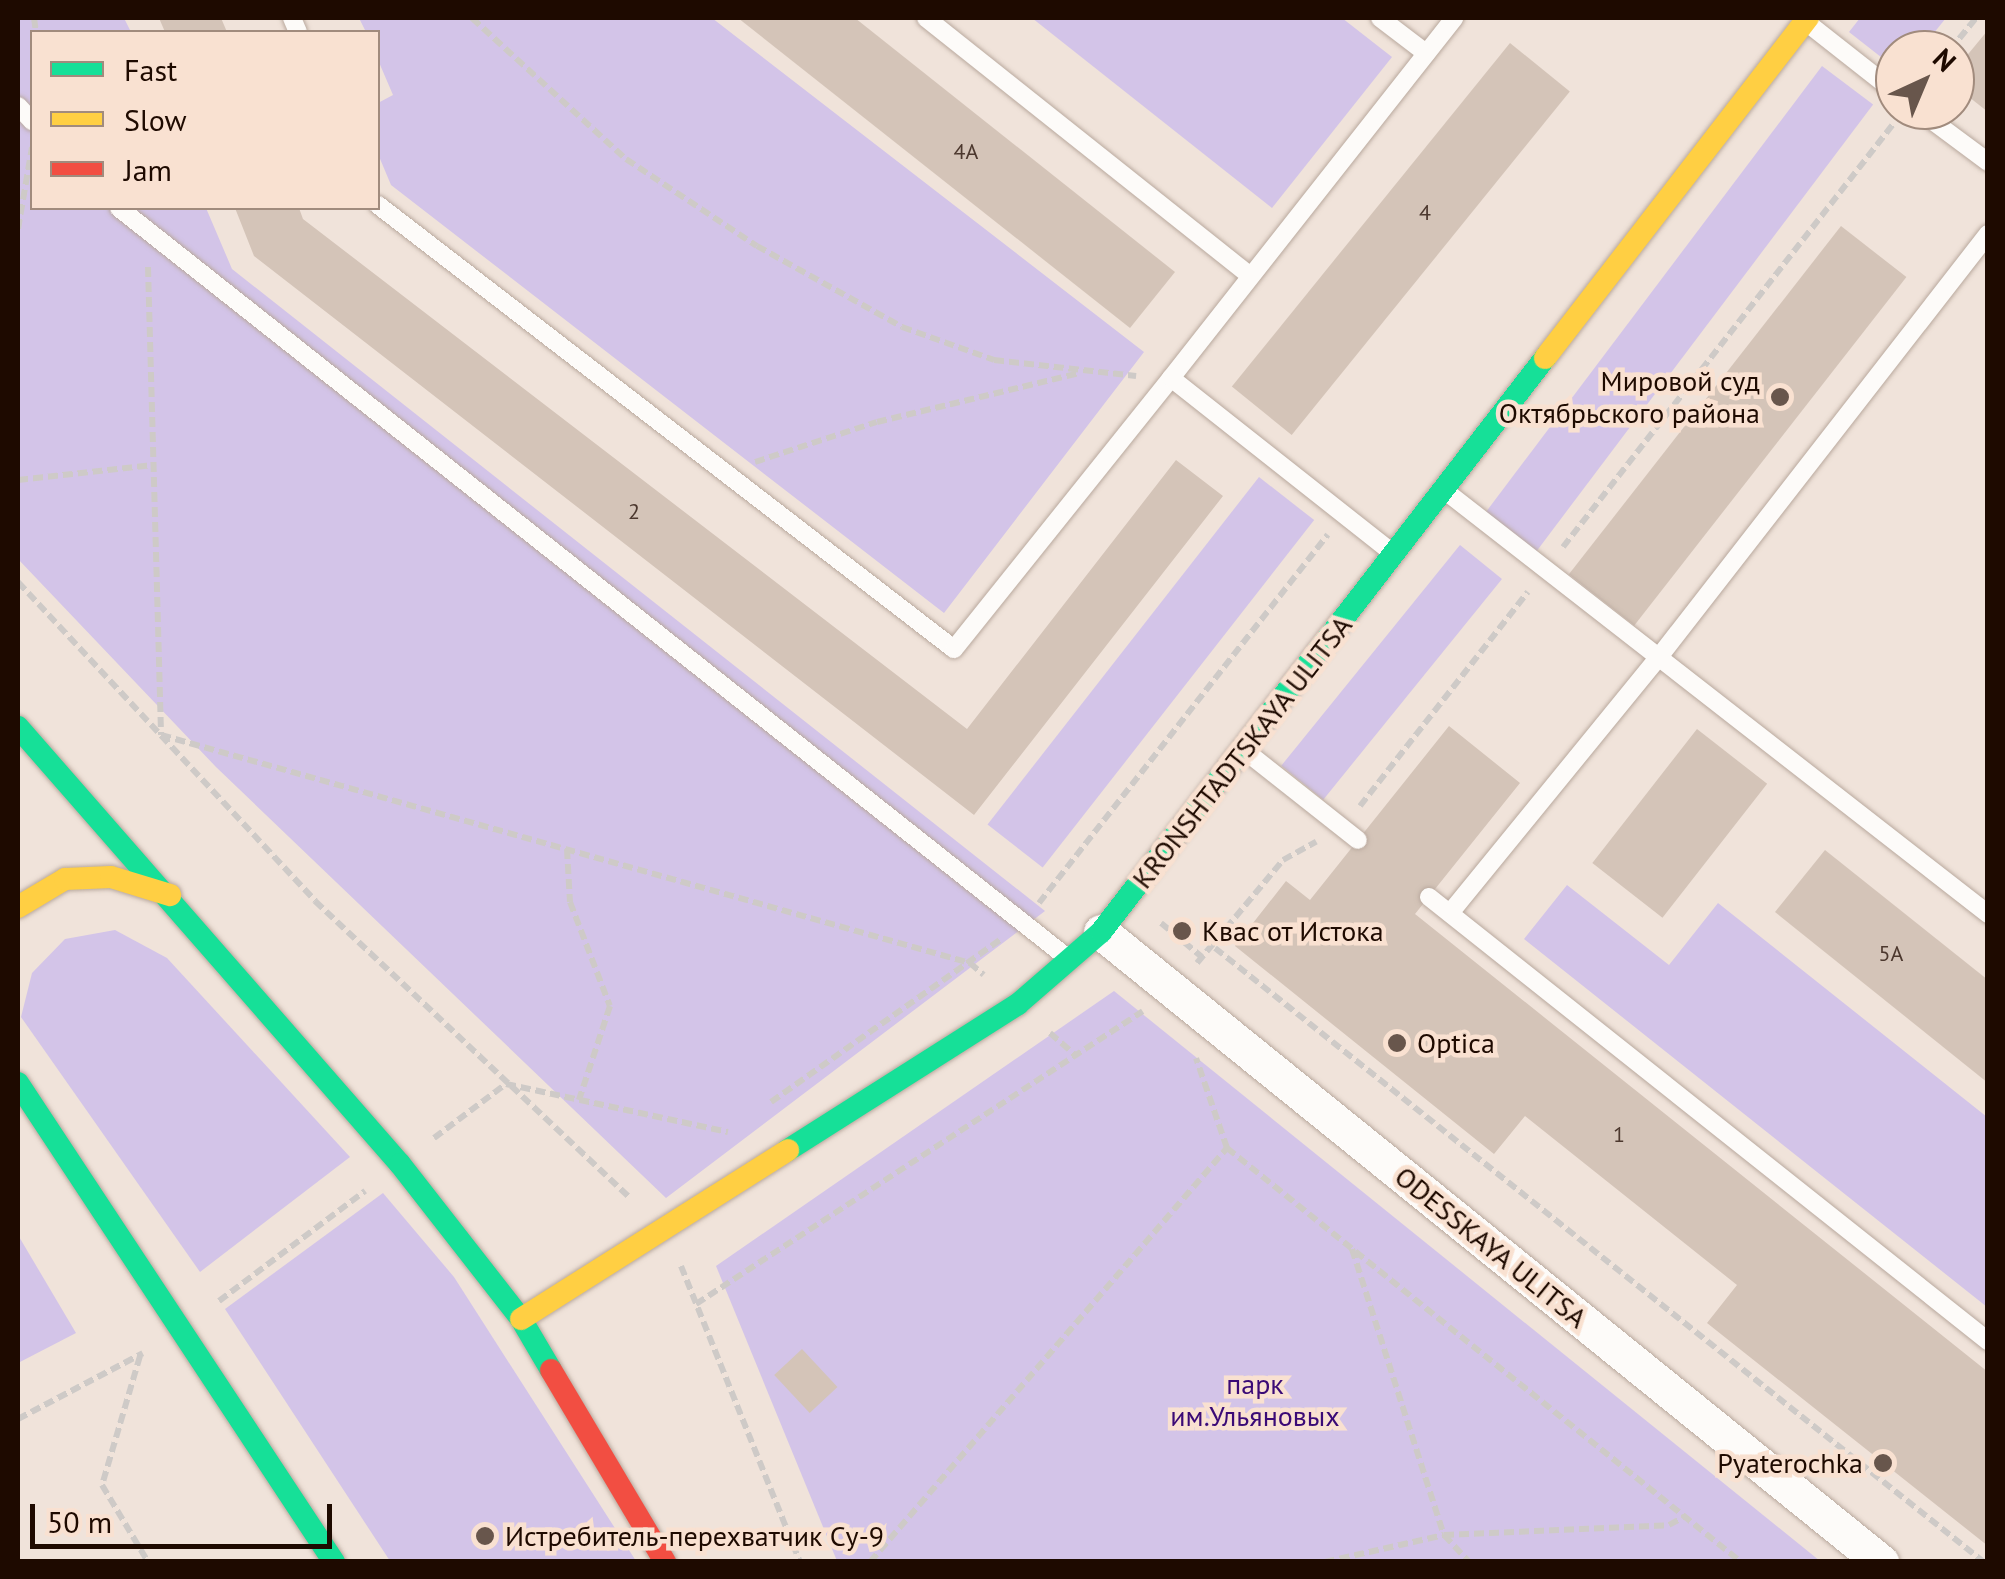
<!DOCTYPE html>
<html>
<head>
<meta charset="utf-8">
<style>
  body { margin:0 }
  #map { position:relative; width:2005px; height:1579px; overflow:hidden; background:#f0e3da; font-family:"PT Sans",sans-serif }
  div>[style] { position:absolute }
  [style*='--x'] { left:calc(var(--x)*1px); top:calc(var(--y)*1px); width:calc(var(--w)*1px); rotate:calc(var(--a)*1deg) }
  .green>* { inset:0; background:#d3c4e8; transform-origin:0 0 }
  .building>* { inset:0; background:#d4c4b8; transform-origin:0 0 }
  .path>* { height:6px; margin-top:-3px; transform-origin:0; background:repeating-linear-gradient(90deg,#cecac7 0 10px,transparent 0 15px) }
  .roads { filter:drop-shadow(0 0 2px #b9a99e) drop-shadow(0 0 2px #b9a99e) }
  .lane>* { height:18px; margin:-9px; padding:0 9px; transform-origin:9px; border-radius:9px; background:#fdfbf9 }
  .street>* { height:35px; margin:-17.5px; padding:0 17.5px; transform-origin:17.5px; border-radius:17.5px; background:#fdfbf9 }
  .fast>* { height:22px; margin:-11px; padding:0 11px; transform-origin:11px; border-radius:11px; background:#16e098 }
  .slow>* { height:22px; margin:-11px; padding:0 11px; transform-origin:11px; border-radius:11px; background:#ffcf43 }
  .jam>* { height:22px; margin:-11px; padding:0 11px; transform-origin:11px; border-radius:11px; background:#f24e42 }
  .dots>* { width:28px; height:28px; translate:-50% -50%; box-sizing:border-box; border:5px solid #f9e1d1; border-radius:50% }
  span { translate:-50% -50%; white-space:nowrap; text-align:center; line-height:1.15; -webkit-text-stroke:9px #f9e1d1; paint-order:stroke }
  .number-label { font-size:22px; color:#4c382e }
  .number-label span { -webkit-text-stroke-width:0 }
  .poi-label { font-size:28px; color:#1e0a00 }
  .right { translate:-100% -50%; text-align:right }
  .left { translate:0 -50%; text-align:left }
  .street-label { font-size:28px; color:#1e0a00 }
  .park-label { font-size:28px; color:#3a0a76 }
  .frame { position:absolute; inset:0; border:20px solid #1e0a00; pointer-events:none }
  .legend { position:absolute; left:30px; top:30px; width:350px; height:180px; box-sizing:border-box; background:#f9e1d1; border:2px solid #a18b7d; margin:0; padding:12px 18px; list-style:none; font-size:30px; color:#1e0a00 }
  .legend li { display:flex; align-items:center; gap:20px; height:50px }
  .legend b { width:50px; border:2px solid #a18b7d }
  .north { position:absolute; left:1875px; top:30px; width:100px; height:100px; box-sizing:border-box; background:#f9e1d1; border:2px solid #a18b7d; border-radius:50%; rotate:44deg; font-size:28px; font-weight:700; line-height:40px; text-align:center; color:#1e0a00 }
  .north::after { content:''; display:block; margin:auto; width:35px; height:45px; background:#68564c; clip-path:polygon(50% 0,100% 100%,50% 72%,0 100%) }
  .scale { position:absolute; left:30px; top:1504px; width:302px; height:45px; box-sizing:border-box; border:5px solid #1e0a00; border-top:0; padding-left:12px; font-size:30px; line-height:35px; white-space:nowrap; color:#1e0a00; -webkit-text-stroke:8px #f9e1d1; paint-order:stroke }
</style>
</head>
<body>
<div id="map">
  <div class="green">
    <div style="clip-path:polygon(18px 18px,124px 18px,131px 32px,32px 32px,32px 208px,206px 208px,232px 269px,1045px 911px,666px 1198px,216px 767px,18px 559px)"></div>
    <div style="clip-path:polygon(359px 18px,712px 18px,1144px 352px,944px 613px,391px 185px,378px 154px,378px 103px,393px 95px,378px 60px,378px 32px,366px 32px)"></div>
    <div style="clip-path:polygon(1032px 18px,1342px 18px,1392px 57px,1272px 208px)"></div>
    <div style="clip-path:polygon(1860px 18px,1946px 18px,1920px 50px,1895px 50px,1895px 68px,1849px 32px)"></div>
    <div style="left:1822px;top:66px;width:64px;height:563px;rotate:37deg"></div>
    <div style="left:1259px;top:477px;width:70px;height:441px;rotate:38deg"></div>
    <div style="left:1460px;top:545px;width:54px;height:284px;rotate:39deg"></div>
    <div style="clip-path:polygon(1567px 885px,1669px 965px,1718px 903px,1987px 1117px,1987px 1307px,1524px 939px)"></div>
    <div style="clip-path:polygon(115px 930px,167px 958px,350px 1157px,200px 1272px,21px 1017px,32px 973px,65px 939px)"></div>
    <div style="clip-path:polygon(1114px 991px,1820px 1561px,837px 1561px,716px 1266px)"></div>
    <div style="clip-path:polygon(383px 1193px,454px 1277px,636px 1561px,390px 1561px,225px 1309px)"></div>
    <div style="clip-path:polygon(18px 1235px,76px 1333px,18px 1363px)"></div>
  </div>
  <div class="building">
    <div style="clip-path:polygon(159px 18px,221px 18px,227px 32px,165px 32px)"></div>
    <div style="clip-path:polygon(738px 18px,855px 18px,1175px 272px,1130px 328px)"></div>
    <div style="clip-path:polygon(1988px 30px,1988px 112px,1955px 86px,1955px 70px)"></div>
    <div style="left:1510px;top:43px;width:77px;height:442px;rotate:39deg"></div>
    <div style="clip-path:polygon(235px 208px,299px 208px,303px 219px,967px 729px,1176px 460px,1223px 496px,974px 815px,254px 256px)"></div>
    <div style="left:1841px;top:226px;width:83px;height:442px;rotate:38deg"></div>
    <div style="clip-path:polygon(1449px 726px,1520px 783px,1415px 914px,1988px 1372px,1988px 1546px,1707px 1323px,1737px 1285px,1525px 1116px,1494px 1154px,1235px 946px,1286px 881px,1310px 900px)"></div>
    <div style="left:1697px;top:729px;width:89px;height:170px;rotate:38deg"></div>
    <div style="clip-path:polygon(1825px 850px,1988px 980px,1988px 1083px,1775px 912px)"></div>
    <div style="left:802px;top:1349px;width:52px;height:38px;rotate:47deg"></div>
  </div>
  <div class="path">
    <div style="--x:34;--y:18;--w:14;--a:82"></div>
    <div style="--x:472;--y:18;--w:209;--a:42.5"></div>
    <div style="--x:626;--y:159;--w:157;--a:33.6"></div>
    <div style="--x:757;--y:246;--w:166;--a:29.2"></div>
    <div style="--x:902;--y:327;--w:98;--a:19.7"></div>
    <div style="--x:994;--y:360;--w:143;--a:6.4"></div>
    <div style="--x:1950;--y:50;--w:41;--a:-50.9"></div>
    <div style="--x:18;--y:229;--w:83;--a:-80.3"></div>
    <div style="--x:148;--y:267;--w:468;--a:88.4"></div>
    <div style="--x:161;--y:735;--w:841;--a:15.74"></div>
    <div style="--x:970;--y:963;--w:18;--a:41"></div>
    <div style="--x:755;--y:462;--w:128;--a:-18.2"></div>
    <div style="--x:877;--y:422;--w:208;--a:-13.6"></div>
    <div style="--x:18;--y:480;--w:136;--a:-6.3"></div>
    <div style="--x:1563;--y:547;--w:538;--a:-52.02"></div>
    <div style="--x:18;--y:582;--w:436;--a:47"></div>
    <div style="--x:315;--y:901;--w:433;--a:43.3"></div>
    <div style="--x:1360;--y:806;--w:272;--a:-51.9"></div>
    <div style="--x:567;--y:849;--w:53;--a:86.8"></div>
    <div style="--x:570;--y:902;--w:111;--a:69"></div>
    <div style="--x:610;--y:1006;--w:99;--a:108.3"></div>
    <div style="--x:1039;--y:903;--w:468;--a:-51.9"></div>
    <div style="--x:1161;--y:923;--w:53;--a:39.7"></div>
    <div style="--x:1215;--y:948;--w:984;--a:38.61"></div>
    <div style="--x:1197;--y:963;--w:134;--a:-50.1"></div>
    <div style="--x:1283;--y:860;--w:38;--a:-29"></div>
    <div style="--x:1050;--y:1033;--w:35;--a:41"></div>
    <div style="--x:771;--y:1102;--w:282;--a:-35.3"></div>
    <div style="--x:434;--y:1138;--w:90;--a:-36.9"></div>
    <div style="--x:506;--y:1084;--w:227;--a:12.2"></div>
    <div style="--x:1227;--y:1148;--w:660;--a:38.85"></div>
    <div style="--x:1352;--y:1249;--w:300;--a:72.2"></div>
    <div style="--x:1444;--y:1535;--w:37;--a:47"></div>
    <div style="--x:681;--y:1266;--w:319;--a:68.1"></div>
    <div style="--x:219;--y:1301;--w:183;--a:-37"></div>
    <div style="--x:696;--y:1304;--w:534;--a:-33.24"></div>
    <div style="--x:140;--y:1356;--w:134;--a:106.4"></div>
    <div style="--x:102;--y:1485;--w:90;--a:59.1"></div>
    <div style="--x:18;--y:1419;--w:141;--a:-27.8"></div>
    <div style="--x:870;--y:1562;--w:547;--a:-49.23"></div>
    <div style="--x:1227;--y:1148;--w:95;--a:-109"></div>
    <div style="--x:1325;--y:1562;--w:122;--a:-12.8"></div>
    <div style="--x:1444;--y:1535;--w:225;--a:-2.5"></div>
    <div style="--x:1669;--y:1525;--w:18;--a:-29"></div>
  </div>
  <div class="roads">
    <div class="lane">
      <div style="--x:292;--y:18;--w:15;--a:67"></div>
      <div style="--x:926;--y:18;--w:414;--a:38.5"></div>
      <div style="--x:1380;--y:18;--w:58;--a:37.3"></div>
      <div style="--x:1806;--y:22;--w:113;--a:38.2"></div>
      <div style="--x:18;--y:106;--w:21;--a:47"></div>
      <div style="--x:1918;--y:110;--w:87;--a:36.6"></div>
      <div style="--x:378;--y:205;--w:727;--a:37.63"></div>
      <div style="--x:954;--y:649;--w:347;--a:-51.3"></div>
      <div style="--x:1171;--y:378;--w:279;--a:38.3"></div>
      <div style="--x:119;--y:208;--w:1206;--a:38.33"></div>
      <div style="--x:1171;--y:378;--w:458;--a:-51.8"></div>
      <div style="--x:1444;--y:490;--w:690;--a:37.93"></div>
      <div style="--x:1244;--y:750;--w:145;--a:38.3"></div>
      <div style="--x:1429;--y:897;--w:714;--a:38.46"></div>
      <div style="--x:1450;--y:913;--w:330;--a:-50.8"></div>
      <div style="--x:1659;--y:657;--w:536;--a:-52.13"></div>
    </div>
    <div class="street">
      <div style="--x:1101;--y:932;--w:1003;--a:38.93"></div>
    </div>
    <div class="fast">
      <div style="--x:18;--y:727;--w:580;--a:48.84"></div>
      <div style="--x:400;--y:1164;--w:197;--a:52"></div>
      <div style="--x:521;--y:1319;--w:59;--a:59.5"></div>
      <div style="--x:18;--y:1083;--w:574;--a:56.59"></div>
      <div style="--x:788;--y:1150;--w:272;--a:-32.4"></div>
      <div style="--x:1018;--y:1004;--w:110;--a:-40.9"></div>
      <div style="--x:1101;--y:932;--w:726;--a:-52.28"></div>
    </div>
    <div class="slow">
      <div style="--x:1545;--y:358;--w:430;--a:-52.3"></div>
      <div style="--x:18;--y:907;--w:55;--a:-30.8"></div>
      <div style="--x:65;--y:879;--w:46;--a:-2.5"></div>
      <div style="--x:111;--y:877;--w:62;--a:17"></div>
      <div style="--x:521;--y:1319;--w:316;--a:-32.3"></div>
    </div>
    <div class="jam">
      <div style="--x:551;--y:1370;--w:223;--a:59.3"></div>
    </div>
  </div>
  <div class="dots">
    <div style="left:1780px;top:397px;background:#68564c"></div>
    <div style="left:1182px;top:931px;background:#68564c"></div>
    <div style="left:1397px;top:1043px;background:#68564c"></div>
    <div style="left:1883px;top:1463px;background:#68564c"></div>
    <div style="left:485px;top:1536px;background:#68564c"></div>
  </div>
  <div class="number-label">
    <span style="left:966px;top:152px">4А</span>
    <span style="left:1425px;top:213px">4</span>
    <span style="left:634px;top:512px">2</span>
    <span style="left:1891px;top:954px">5А</span>
    <span style="left:1619px;top:1135px">1</span>
  </div>
  <div class="poi-label">
    <span class="right" style="left:1760px;top:397px">Мировой суд<br>Октябрьского района</span>
    <span class="left" style="left:1202px;top:931px">Квас от Истока</span>
    <span class="left" style="left:1417px;top:1043px">Optica</span>
    <span class="right" style="left:1863px;top:1463px">Pyaterochka</span>
    <span class="left" style="left:505px;top:1536px">Истребитель-перехватчик Су-9</span>
  </div>
  <div class="street-label">
    <span style="left:1242px;top:752px;rotate:-52deg">KRONSHTADTSKAYA ULITSA</span>
    <span style="left:1491px;top:1247px;rotate:39deg">ODESSKAYA ULITSA</span>
  </div>
  <div class="park-label">
    <span style="left:1255px;top:1400px">парк<br>им.Ульяновых</span>
  </div>
  <div class="frame"></div>
  <ul class="legend">
  <li><b style="height:12px;background:#16e098"></b>Fast</li>
  <li><b style="height:12px;background:#ffcf43"></b>Slow</li>
  <li><b style="height:12px;background:#f24e42"></b>Jam</li>
  </ul>
  <div class="north">N</div>
  <div class="scale">50 m</div>
</div>
</body>
</html>
